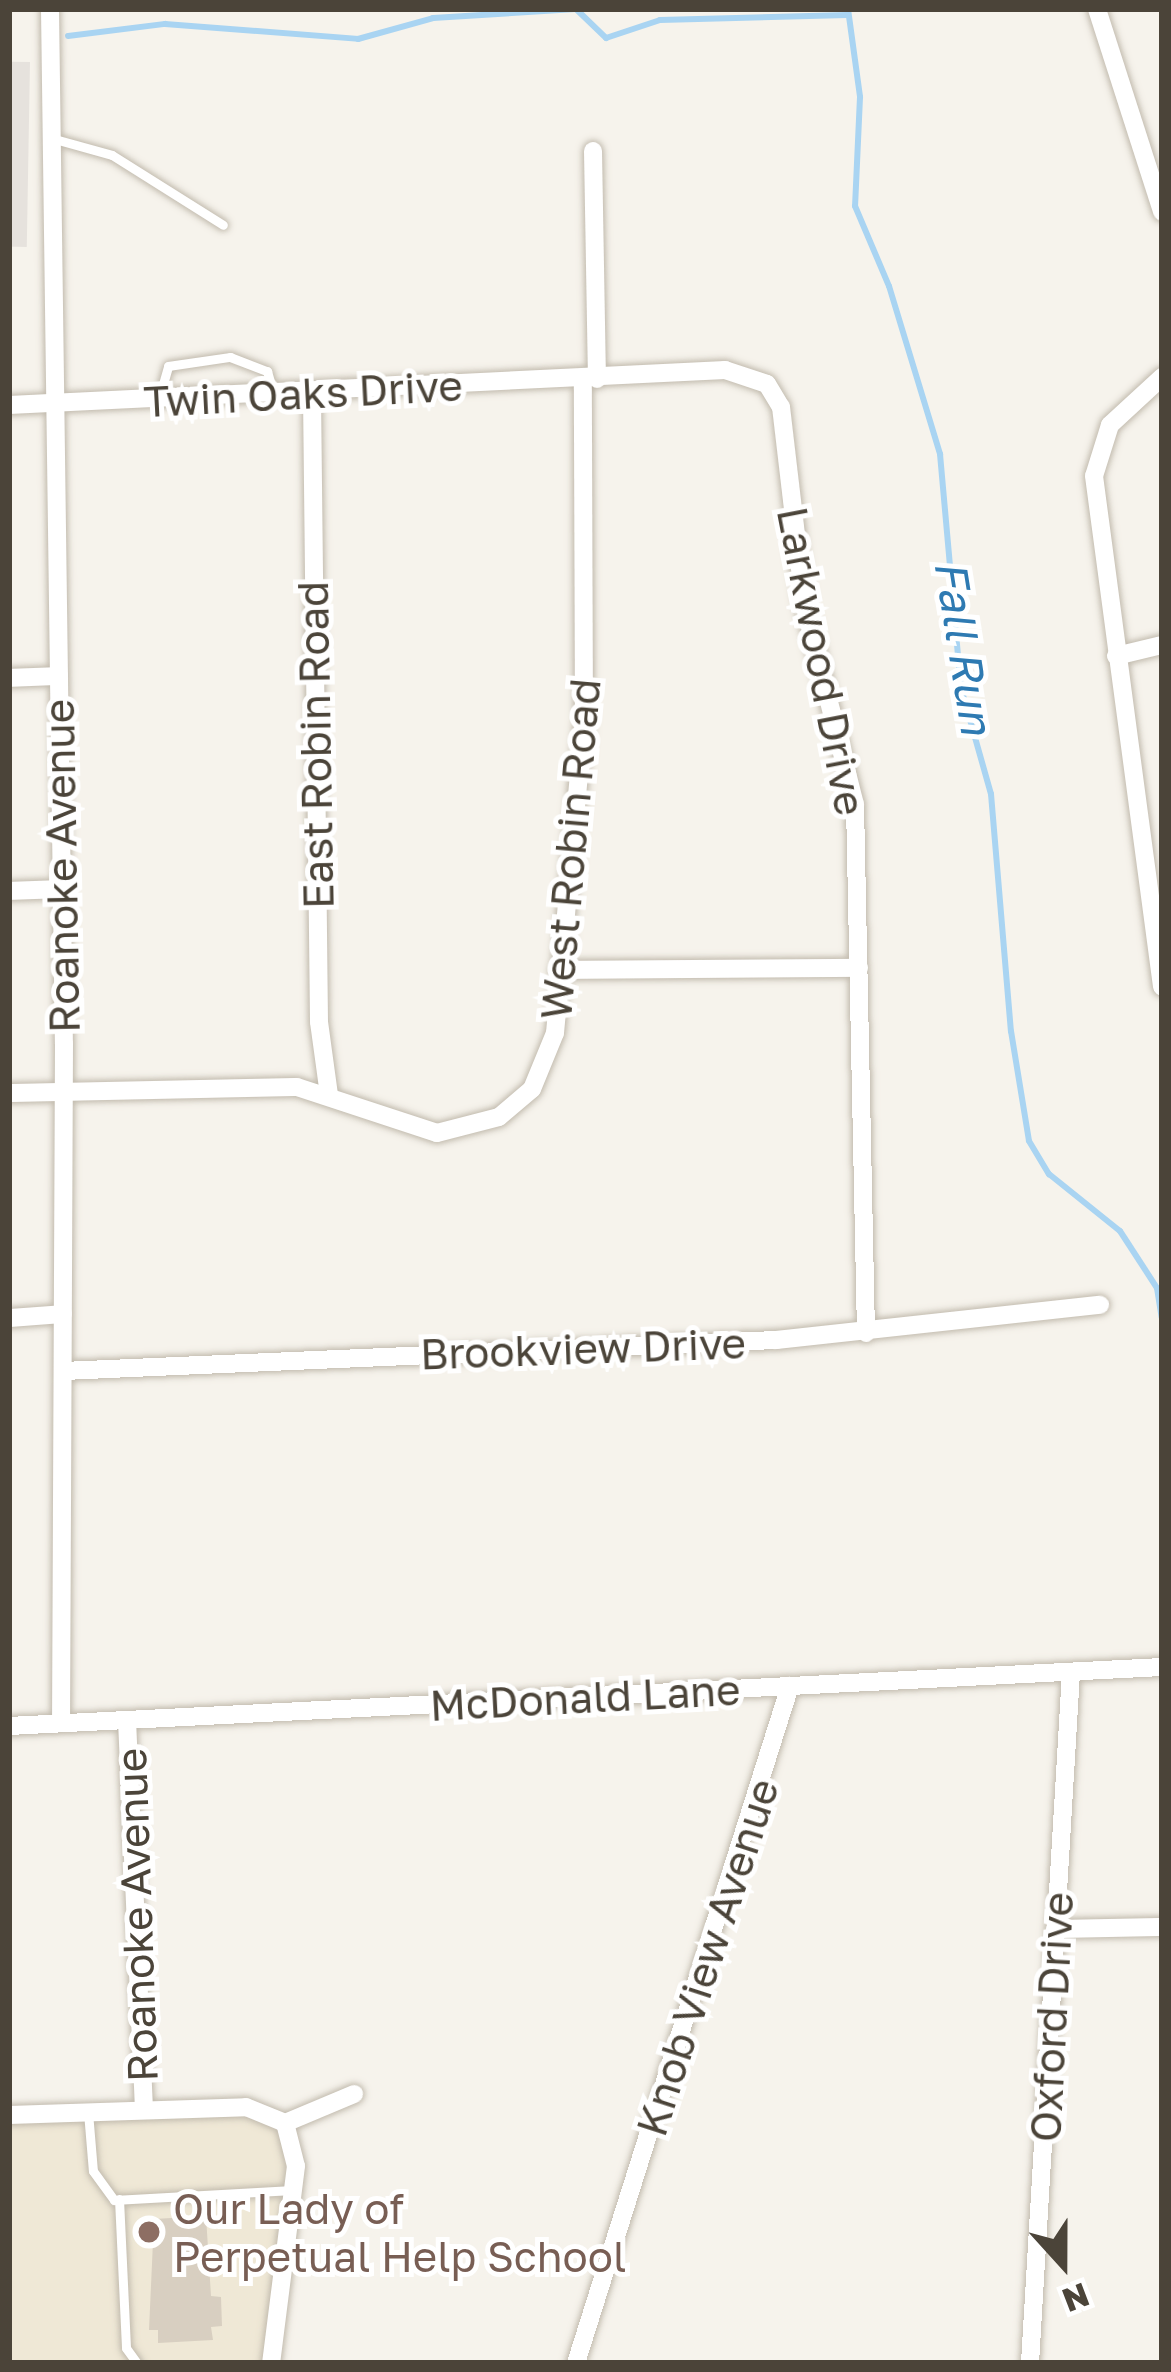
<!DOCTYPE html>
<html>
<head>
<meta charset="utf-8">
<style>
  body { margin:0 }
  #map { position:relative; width:1171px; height:2372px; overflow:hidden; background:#f6f3ec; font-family:"Golos Text",sans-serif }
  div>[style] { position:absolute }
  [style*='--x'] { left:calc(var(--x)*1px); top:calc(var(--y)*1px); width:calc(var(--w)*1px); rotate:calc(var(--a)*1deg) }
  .industrial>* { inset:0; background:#e6e2dd; transform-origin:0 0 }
  .education>* { inset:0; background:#efe8d6 }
  .stream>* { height:6px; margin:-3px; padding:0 3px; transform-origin:3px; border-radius:3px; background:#a9d4f2 }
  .building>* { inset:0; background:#d8cfc1 }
  .roads { filter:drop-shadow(0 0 3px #c2bbae) drop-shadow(0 0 3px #c2bbae) }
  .service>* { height:9px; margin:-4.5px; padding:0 4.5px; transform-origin:4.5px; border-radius:4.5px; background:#fff }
  .minor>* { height:18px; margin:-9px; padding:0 9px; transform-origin:9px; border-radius:9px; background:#fff }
  .dots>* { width:33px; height:33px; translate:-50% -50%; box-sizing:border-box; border:6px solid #fff; border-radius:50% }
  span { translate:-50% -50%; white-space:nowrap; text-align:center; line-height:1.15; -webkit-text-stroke:10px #fff; paint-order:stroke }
  .street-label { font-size:42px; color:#4b4439 }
  .education-label { font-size:42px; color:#785e54 }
  .left { translate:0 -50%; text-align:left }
  .water-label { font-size:45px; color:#2e7ab2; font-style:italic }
  .frame { position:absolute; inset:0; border:12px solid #4b4439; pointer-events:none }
  .north { position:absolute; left:1003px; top:2204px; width:120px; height:120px; -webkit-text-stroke:9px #fff; paint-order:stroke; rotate:159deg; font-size:33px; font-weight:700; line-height:48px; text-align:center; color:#4b4439 }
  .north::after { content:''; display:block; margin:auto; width:42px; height:54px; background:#4b4439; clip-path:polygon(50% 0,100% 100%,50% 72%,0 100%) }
</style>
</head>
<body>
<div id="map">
  <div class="industrial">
    <div style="left:30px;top:62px;width:185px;height:21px;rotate:91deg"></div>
  </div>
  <div class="education">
    <div style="clip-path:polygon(224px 2106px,275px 2117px,295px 2148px,271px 2363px,9px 2363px,9px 2116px)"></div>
  </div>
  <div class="stream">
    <div style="--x:848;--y:9;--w:89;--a:82.2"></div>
    <div style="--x:860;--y:97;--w:109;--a:92.6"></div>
    <div style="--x:855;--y:206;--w:87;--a:67"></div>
    <div style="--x:889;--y:286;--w:176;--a:73.1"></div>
    <div style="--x:940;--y:454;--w:235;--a:84.9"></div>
    <div style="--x:961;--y:688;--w:110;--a:74.2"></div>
    <div style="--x:991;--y:794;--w:238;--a:85.2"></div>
    <div style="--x:1011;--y:1031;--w:111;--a:80.7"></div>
    <div style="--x:1029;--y:1141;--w:39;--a:59"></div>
    <div style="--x:1049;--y:1174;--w:91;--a:38.8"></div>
    <div style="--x:1120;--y:1231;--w:68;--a:57"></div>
    <div style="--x:1157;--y:1288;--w:30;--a:81"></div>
    <div style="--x:68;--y:36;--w:98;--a:-7.1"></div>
    <div style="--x:165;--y:24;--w:194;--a:4.4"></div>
    <div style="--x:358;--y:39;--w:78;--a:-15.6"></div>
    <div style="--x:433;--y:18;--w:143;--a:-3.6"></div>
    <div style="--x:576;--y:9;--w:42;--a:44"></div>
    <div style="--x:606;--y:38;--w:57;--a:-18.4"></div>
    <div style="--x:660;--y:20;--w:187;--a:-1.5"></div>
  </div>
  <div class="building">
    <div style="clip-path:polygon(206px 2216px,211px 2296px,221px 2297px,222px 2326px,211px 2327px,213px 2340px,158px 2343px,158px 2330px,149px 2330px,154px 2219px)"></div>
  </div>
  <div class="roads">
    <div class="service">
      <div style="--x:51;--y:138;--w:63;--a:15.6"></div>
      <div style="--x:112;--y:155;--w:131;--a:32.2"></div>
      <div style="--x:159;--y:398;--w:33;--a:-74"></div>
      <div style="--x:168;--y:366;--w:63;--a:-8.3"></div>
      <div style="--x:230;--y:357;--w:40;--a:21"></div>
      <div style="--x:267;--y:371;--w:22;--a:74"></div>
      <div style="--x:88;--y:2112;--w:59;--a:85.2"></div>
      <div style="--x:93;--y:2171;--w:36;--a:54"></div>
      <div style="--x:114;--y:2200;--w:179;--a:-3.2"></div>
      <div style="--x:119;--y:2199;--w:149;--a:87.3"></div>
      <div style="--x:126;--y:2348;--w:19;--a:54"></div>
    </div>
    <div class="minor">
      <div style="--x:50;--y:9;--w:1035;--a:89.23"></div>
      <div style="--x:64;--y:1044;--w:679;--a:90.25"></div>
      <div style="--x:1097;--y:9;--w:213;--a:72.2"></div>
      <div style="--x:593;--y:151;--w:228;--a:89"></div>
      <div style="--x:1162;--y:377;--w:71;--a:137.3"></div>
      <div style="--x:1110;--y:425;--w:53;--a:107.4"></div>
      <div style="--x:1094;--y:476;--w:515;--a:82.41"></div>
      <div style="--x:312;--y:395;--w:627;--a:89.36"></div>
      <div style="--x:319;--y:1022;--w:74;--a:82.2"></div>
      <div style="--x:9;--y:405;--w:717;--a:-2.8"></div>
      <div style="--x:725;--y:370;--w:44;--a:18.4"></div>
      <div style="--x:767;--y:384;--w:27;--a:59"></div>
      <div style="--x:781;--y:407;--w:197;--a:83.3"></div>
      <div style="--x:804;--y:603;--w:207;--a:75.8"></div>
      <div style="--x:855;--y:804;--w:529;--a:88.81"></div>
      <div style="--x:1116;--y:656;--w:47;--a:-13.4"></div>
      <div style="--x:9;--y:678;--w:50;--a:-2.3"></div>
      <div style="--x:9;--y:891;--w:51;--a:-2.2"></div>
      <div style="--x:559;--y:970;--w:300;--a:-0.4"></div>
      <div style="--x:9;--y:1093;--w:288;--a:-1.2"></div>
      <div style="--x:297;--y:1087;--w:147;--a:18.2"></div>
      <div style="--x:437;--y:1133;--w:64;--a:-14.5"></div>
      <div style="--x:499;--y:1117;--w:43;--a:-40.3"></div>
      <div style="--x:532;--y:1089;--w:61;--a:-67.7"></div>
      <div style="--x:555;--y:1033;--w:314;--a:-84.7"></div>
      <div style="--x:584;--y:720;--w:341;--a:-90.2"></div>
      <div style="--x:9;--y:1318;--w:54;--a:-4.2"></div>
      <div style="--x:63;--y:1371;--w:714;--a:-2.49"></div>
      <div style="--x:776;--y:1340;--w:326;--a:-6.2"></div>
      <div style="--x:127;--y:1720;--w:390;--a:87.5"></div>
      <div style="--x:9;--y:1726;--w:1155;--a:-2.93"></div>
      <div style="--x:1055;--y:1929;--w:107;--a:-1.1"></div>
      <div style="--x:9;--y:2115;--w:237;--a:-1.9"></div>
      <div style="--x:246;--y:2107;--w:42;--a:22.3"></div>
      <div style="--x:285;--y:2123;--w:44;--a:75.7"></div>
      <div style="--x:296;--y:2166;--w:199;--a:97.2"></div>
      <div style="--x:285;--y:2123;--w:75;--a:-22.8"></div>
      <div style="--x:576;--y:2363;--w:710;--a:-72.46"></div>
      <div style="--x:1030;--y:2363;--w:692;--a:-86.6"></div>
    </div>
  </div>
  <div class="dots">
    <div style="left:149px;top:2232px;background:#8d6e63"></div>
  </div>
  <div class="street-label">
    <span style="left:303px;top:393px;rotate:-3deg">Twin Oaks Drive</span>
    <span style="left:822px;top:661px;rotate:79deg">Larkwood Drive</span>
    <span style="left:315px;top:745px;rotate:-91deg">East Robin Road</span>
    <span style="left:570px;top:849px;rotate:-85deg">West Robin Road</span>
    <span style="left:61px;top:866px;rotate:-91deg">Roanoke Avenue</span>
    <span style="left:583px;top:1348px;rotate:-2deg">Brookview Drive</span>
    <span style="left:585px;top:1697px;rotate:-3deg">McDonald Lane</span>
    <span style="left:136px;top:1915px;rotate:-92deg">Roanoke Avenue</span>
    <span style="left:707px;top:1957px;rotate:-72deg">Knob View Avenue</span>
    <span style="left:1051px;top:2017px;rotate:-87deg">Oxford Drive</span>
  </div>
  <div class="education-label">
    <span class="left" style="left:173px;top:2232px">Our Lady of<br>Perpetual Help School</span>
  </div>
  <div class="water-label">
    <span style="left:964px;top:647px;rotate:81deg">Fall Run</span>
  </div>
  <div class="frame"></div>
  <div class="north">N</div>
</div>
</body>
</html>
